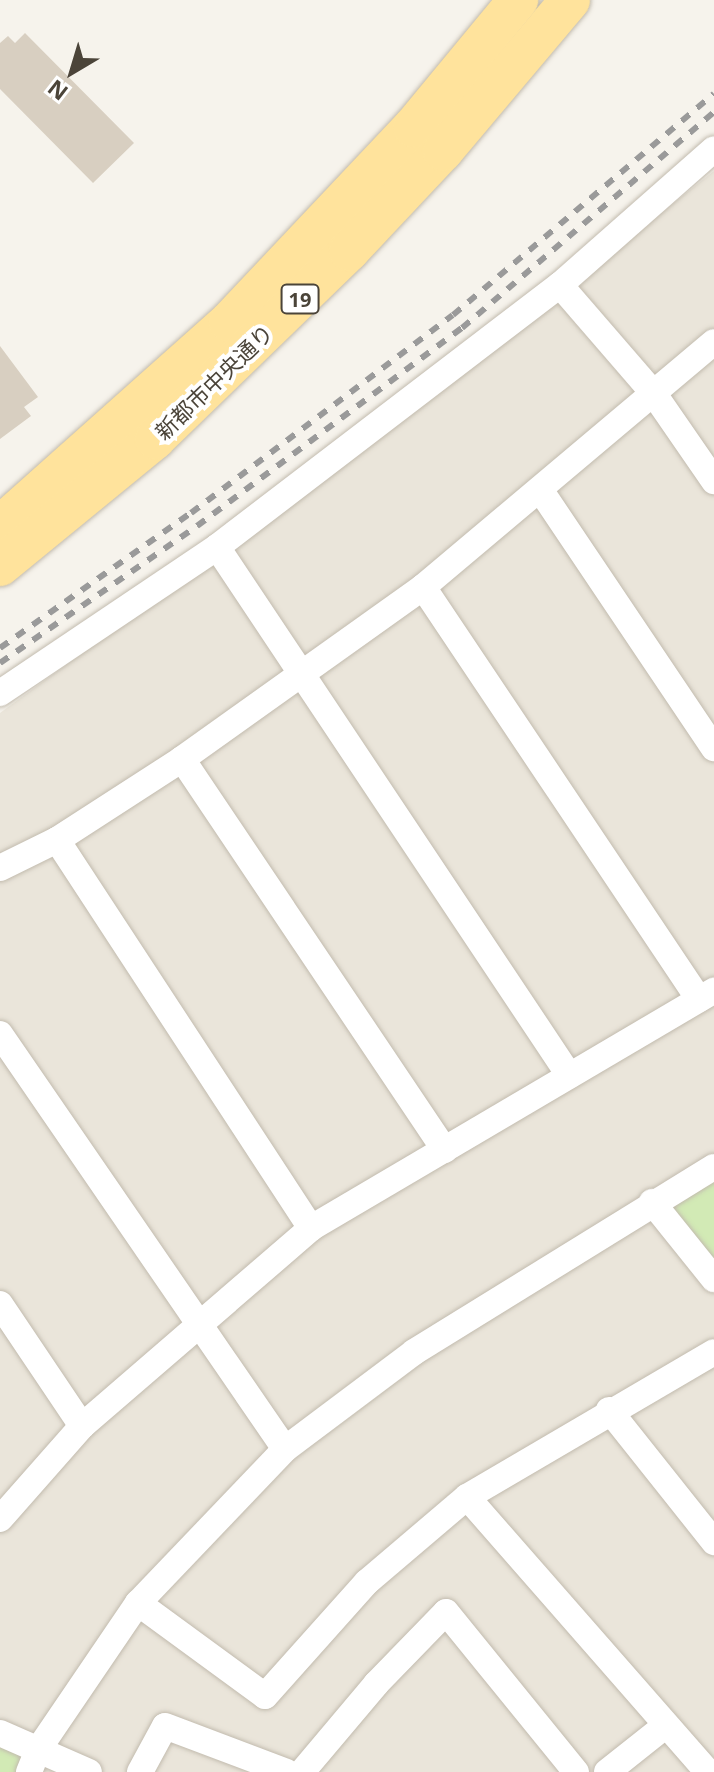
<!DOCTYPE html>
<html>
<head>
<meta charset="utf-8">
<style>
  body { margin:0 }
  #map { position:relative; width:714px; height:1772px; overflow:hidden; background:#f6f3ec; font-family:"Open Sans","Noto Sans JP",sans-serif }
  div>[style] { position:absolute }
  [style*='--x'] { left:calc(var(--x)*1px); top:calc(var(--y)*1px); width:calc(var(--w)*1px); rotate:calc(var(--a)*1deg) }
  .residential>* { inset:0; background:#eae5da }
  .green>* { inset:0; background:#d2eab5 }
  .building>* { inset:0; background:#d8cfc1 }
  .roads { filter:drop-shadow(0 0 2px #c2bbae) drop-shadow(0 0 2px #c2bbae) }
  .minor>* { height:26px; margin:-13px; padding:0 13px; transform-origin:13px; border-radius:13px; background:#fff }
  .primary>* { height:40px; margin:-20px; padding:0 20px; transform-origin:20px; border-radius:20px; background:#ffe39c }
  .rail>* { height:6px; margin-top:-3px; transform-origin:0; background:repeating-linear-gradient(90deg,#9a9a9a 0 10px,transparent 0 20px) }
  span { translate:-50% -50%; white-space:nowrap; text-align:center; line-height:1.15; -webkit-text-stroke:8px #fff; paint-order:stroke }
  .shield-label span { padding:2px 6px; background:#fff; border:2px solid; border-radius:6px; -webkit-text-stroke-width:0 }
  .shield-label { font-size:20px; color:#4b4439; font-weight:700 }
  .street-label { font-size:22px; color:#4b4439 }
  .north { position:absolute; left:32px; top:32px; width:80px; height:80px; -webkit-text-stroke:6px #fff; paint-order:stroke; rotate:218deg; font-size:22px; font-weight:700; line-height:32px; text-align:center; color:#4b4439 }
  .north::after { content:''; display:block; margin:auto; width:28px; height:36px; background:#4b4439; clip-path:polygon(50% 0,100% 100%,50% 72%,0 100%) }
</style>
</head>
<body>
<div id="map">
  <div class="residential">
    <div style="clip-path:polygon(714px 171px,714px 1772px,0 1772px,0 713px,379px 437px)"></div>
  </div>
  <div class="green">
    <div style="clip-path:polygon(714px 1166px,714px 1279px,652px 1202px)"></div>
    <div style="clip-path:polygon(0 1733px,38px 1750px,29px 1772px,0 1772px)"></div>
  </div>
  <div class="building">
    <div style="clip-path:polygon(25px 33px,134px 143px,93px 183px,0 89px,0 43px,8px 36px,15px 43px)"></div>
    <div style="clip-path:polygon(0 346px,38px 397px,24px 407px,31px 416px,0 439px)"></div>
  </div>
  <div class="roads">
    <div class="minor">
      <div style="--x:560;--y:285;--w:144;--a:49.2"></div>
      <div style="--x:654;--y:394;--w:106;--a:55.4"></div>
      <div style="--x:541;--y:491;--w:310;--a:56.1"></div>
      <div style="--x:217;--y:547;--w:635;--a:56.31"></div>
      <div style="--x:423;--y:587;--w:496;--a:56.2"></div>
      <div style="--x:0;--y:693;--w:262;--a:-33.9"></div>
      <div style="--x:217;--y:547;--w:432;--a:-37.4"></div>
      <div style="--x:560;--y:285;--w:205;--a:-41.4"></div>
      <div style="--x:182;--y:759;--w:471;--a:56.1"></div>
      <div style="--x:57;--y:840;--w:464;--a:56.8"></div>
      <div style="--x:0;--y:868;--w:64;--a:-26.2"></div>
      <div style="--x:57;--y:840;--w:149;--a:-32.9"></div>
      <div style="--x:182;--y:759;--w:296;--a:-35.5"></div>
      <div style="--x:423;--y:587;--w:380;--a:-40.1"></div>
      <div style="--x:0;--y:1034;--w:503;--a:55.52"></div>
      <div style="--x:652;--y:1202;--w:99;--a:51.2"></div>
      <div style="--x:0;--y:1304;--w:147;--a:56.1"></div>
      <div style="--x:609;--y:1410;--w:169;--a:51.5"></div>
      <div style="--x:467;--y:1497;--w:366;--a:48.8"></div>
      <div style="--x:0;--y:1519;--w:124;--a:-48.6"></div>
      <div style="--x:82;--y:1426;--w:303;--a:-40.8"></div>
      <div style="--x:311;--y:1228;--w:468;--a:-30.5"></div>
      <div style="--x:138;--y:1603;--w:157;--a:36.2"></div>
      <div style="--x:265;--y:1696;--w:153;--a:-48.2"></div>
      <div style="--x:367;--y:1582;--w:131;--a:-40.4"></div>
      <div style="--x:467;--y:1497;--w:286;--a:-30.4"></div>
      <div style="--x:0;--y:1733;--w:97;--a:23.7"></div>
      <div style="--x:29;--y:1772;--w:24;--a:-68"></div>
      <div style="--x:38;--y:1750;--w:178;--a:-55.8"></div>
      <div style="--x:138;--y:1603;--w:213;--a:-46.3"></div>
      <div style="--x:285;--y:1449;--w:161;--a:-36.9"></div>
      <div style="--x:414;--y:1352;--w:352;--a:-31.7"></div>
      <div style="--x:140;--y:1772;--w:52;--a:-61.5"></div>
      <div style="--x:165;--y:1726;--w:130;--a:20.7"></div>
      <div style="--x:302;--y:1772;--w:115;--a:-49.9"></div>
      <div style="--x:376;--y:1684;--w:100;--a:-45.8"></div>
      <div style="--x:446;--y:1612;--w:206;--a:50.9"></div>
      <div style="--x:607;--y:1772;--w:75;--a:-38.5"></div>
    </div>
    <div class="primary">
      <div style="--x:0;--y:526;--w:307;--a:-41.7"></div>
      <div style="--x:229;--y:322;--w:268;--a:-46.7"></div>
      <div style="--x:413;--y:127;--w:165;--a:-50.4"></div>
      <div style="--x:0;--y:566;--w:200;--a:-39.3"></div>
      <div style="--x:155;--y:439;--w:270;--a:-44.1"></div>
      <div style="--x:349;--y:251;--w:137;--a:-46.8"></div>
      <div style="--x:443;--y:151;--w:197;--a:-49.9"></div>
    </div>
  </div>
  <div class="rail">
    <div style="--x:0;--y:648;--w:234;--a:-35.3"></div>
    <div style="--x:191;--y:513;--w:328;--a:-37.1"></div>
    <div style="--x:453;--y:315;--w:342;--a:-40.3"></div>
    <div style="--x:0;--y:663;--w:240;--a:-34.8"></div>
    <div style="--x:197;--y:526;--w:331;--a:-36.8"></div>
    <div style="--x:462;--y:328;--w:332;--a:-40.6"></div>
  </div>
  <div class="shield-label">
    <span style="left:300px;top:299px">19</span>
  </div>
  <div class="street-label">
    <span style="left:214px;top:382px;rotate:-44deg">新都市中央通り</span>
  </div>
  <div class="north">N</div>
</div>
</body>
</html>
